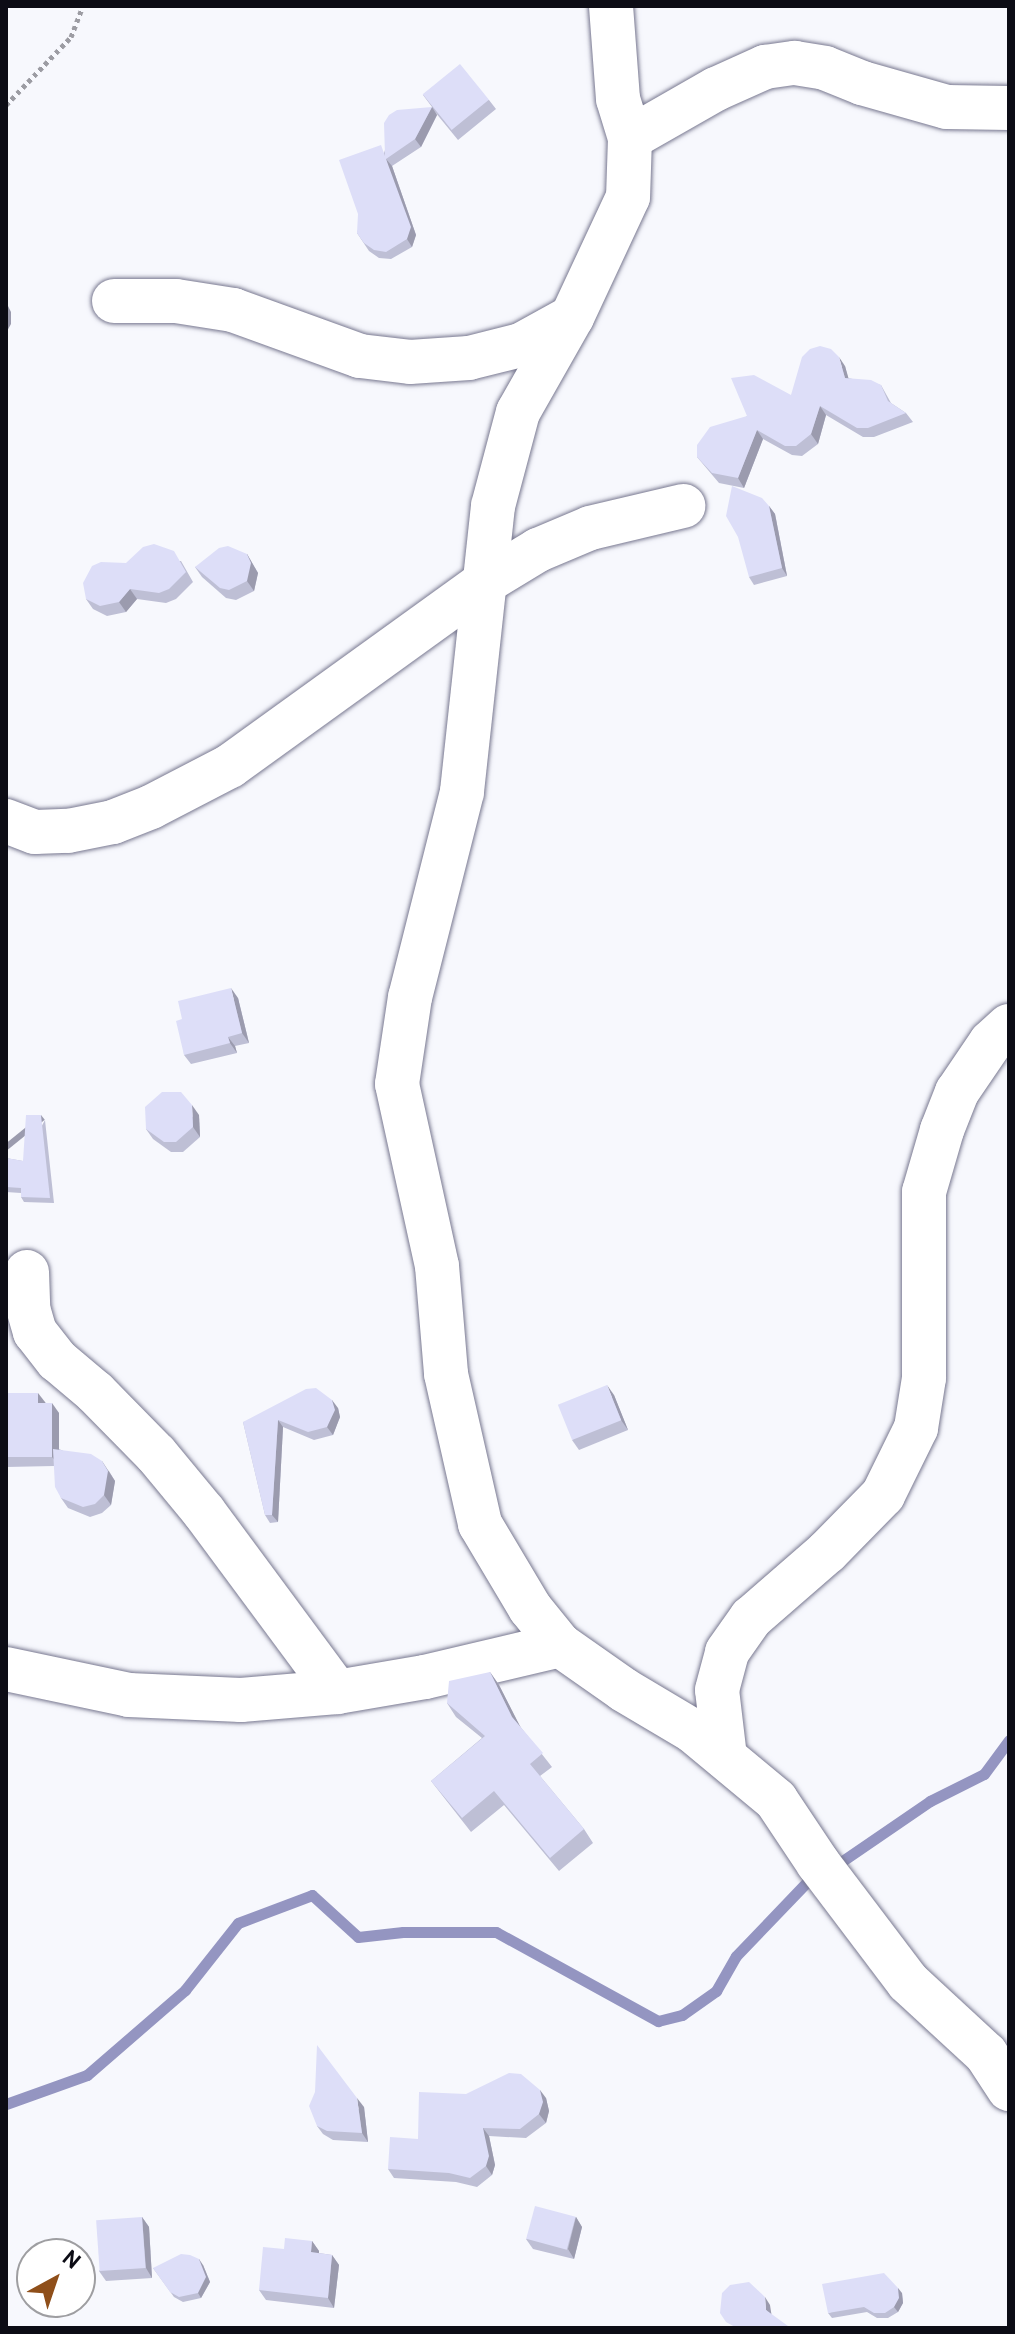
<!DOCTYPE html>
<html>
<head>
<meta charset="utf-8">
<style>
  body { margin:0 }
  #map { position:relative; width:1015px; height:2334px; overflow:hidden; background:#f7f8fd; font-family:Overpass,sans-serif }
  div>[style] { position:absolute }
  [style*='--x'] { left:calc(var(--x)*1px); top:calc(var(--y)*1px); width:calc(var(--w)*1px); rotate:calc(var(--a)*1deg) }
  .stream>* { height:11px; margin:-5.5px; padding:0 5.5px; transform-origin:5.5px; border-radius:5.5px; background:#9495c1 }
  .path>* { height:5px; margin-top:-2.5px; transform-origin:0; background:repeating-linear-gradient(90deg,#9c9ca3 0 4px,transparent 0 8px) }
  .roads { filter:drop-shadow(0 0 2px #787890) drop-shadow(0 0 2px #787890) }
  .minor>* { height:44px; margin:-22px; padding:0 22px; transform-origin:22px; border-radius:22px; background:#fff }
  .wall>* { inset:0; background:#bebfd5 }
  .shaded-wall>* { inset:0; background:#9b9bae; transform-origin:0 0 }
  .building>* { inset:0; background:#dddef8; transform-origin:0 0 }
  span { translate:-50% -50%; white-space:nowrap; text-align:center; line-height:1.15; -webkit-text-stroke:6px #fff; paint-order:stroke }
  .frame { position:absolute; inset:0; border:8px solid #0c0c15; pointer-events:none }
  .north { position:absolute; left:16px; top:2238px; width:80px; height:80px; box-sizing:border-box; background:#fff; border:2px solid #9e9ea1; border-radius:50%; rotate:40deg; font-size:22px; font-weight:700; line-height:32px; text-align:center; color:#0c0c15 }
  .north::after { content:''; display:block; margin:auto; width:28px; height:36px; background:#8f4f1a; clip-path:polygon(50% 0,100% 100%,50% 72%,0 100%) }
</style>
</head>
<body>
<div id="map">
  <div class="stream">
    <div style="--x:838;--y:1864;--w:112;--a:-34.4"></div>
    <div style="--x:930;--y:1801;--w:60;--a:-26.6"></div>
    <div style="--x:984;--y:1774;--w:42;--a:-53.7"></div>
    <div style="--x:6;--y:2104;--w:86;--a:-19.7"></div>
    <div style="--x:87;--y:2075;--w:130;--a:-40.9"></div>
    <div style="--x:185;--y:1990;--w:85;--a:-51.7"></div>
    <div style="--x:238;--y:1923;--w:79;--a:-20.7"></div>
    <div style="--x:312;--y:1895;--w:62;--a:42.4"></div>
    <div style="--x:358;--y:1937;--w:45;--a:-6.3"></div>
    <div style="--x:403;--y:1932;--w:93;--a:0"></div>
    <div style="--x:496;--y:1932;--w:185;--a:28.8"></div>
    <div style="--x:658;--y:2021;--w:25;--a:-14"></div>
    <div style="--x:682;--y:2015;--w:42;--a:-35.2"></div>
    <div style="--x:716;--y:1991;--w:40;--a:-60.3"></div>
    <div style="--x:736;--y:1956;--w:103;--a:-46.2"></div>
  </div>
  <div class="path">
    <div style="--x:6;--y:105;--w:94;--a:-46.3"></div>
    <div style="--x:71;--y:37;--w:33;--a:-69"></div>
  </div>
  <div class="roads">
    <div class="minor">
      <div style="--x:611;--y:6;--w:93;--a:85.7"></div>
      <div style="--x:618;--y:99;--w:41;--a:72.9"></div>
      <div style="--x:630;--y:138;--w:59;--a:91.9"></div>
      <div style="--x:628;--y:197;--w:132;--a:115"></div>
      <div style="--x:572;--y:317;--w:109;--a:119.6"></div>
      <div style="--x:518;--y:412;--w:97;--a:104.9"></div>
      <div style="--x:493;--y:506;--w:288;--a:96.2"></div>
      <div style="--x:462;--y:792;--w:211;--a:104.2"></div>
      <div style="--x:410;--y:997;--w:88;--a:98.5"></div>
      <div style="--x:397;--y:1084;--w:186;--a:77.6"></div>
      <div style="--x:437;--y:1266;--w:108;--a:85.2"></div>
      <div style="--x:446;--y:1374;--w:154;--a:77.2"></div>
      <div style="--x:480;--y:1524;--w:98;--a:59.2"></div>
      <div style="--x:530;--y:1608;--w:48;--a:51"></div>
      <div style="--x:560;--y:1645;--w:78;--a:35.1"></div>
      <div style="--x:624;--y:1690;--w:80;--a:30.7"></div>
      <div style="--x:693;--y:1731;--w:108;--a:39.7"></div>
      <div style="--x:776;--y:1800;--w:76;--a:56.3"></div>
      <div style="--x:818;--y:1863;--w:149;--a:52.9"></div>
      <div style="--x:908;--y:1982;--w:106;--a:42.7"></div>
      <div style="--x:986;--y:2054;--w:42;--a:56.7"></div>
      <div style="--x:630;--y:138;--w:99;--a:-29.7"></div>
      <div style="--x:716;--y:89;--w:54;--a:-24.2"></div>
      <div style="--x:765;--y:67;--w:30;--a:-8"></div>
      <div style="--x:795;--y:63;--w:30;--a:9"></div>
      <div style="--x:825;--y:68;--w:40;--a:22"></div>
      <div style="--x:862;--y:83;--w:88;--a:15.8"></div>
      <div style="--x:947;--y:107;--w:62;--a:0.9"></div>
      <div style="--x:114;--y:301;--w:62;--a:0"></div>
      <div style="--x:176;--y:301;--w:58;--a:9"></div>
      <div style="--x:233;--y:310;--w:135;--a:19.9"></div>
      <div style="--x:360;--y:356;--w:50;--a:6.8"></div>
      <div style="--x:410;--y:362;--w:59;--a:-3.9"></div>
      <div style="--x:469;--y:358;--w:54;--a:-14"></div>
      <div style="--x:521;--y:345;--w:58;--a:-28.8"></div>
      <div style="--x:6;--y:821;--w:31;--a:21"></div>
      <div style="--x:35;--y:832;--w:33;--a:-2"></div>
      <div style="--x:68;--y:831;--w:46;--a:-11.3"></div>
      <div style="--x:113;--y:822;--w:41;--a:-21.5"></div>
      <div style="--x:151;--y:807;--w:89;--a:-27.4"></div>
      <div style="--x:230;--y:766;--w:311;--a:-35.8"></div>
      <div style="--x:482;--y:584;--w:66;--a:-31.3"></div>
      <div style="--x:538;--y:550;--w:56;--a:-22.9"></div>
      <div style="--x:590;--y:528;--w:96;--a:-13.3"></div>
      <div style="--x:27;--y:1272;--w:36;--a:88"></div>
      <div style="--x:28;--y:1308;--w:25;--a:74"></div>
      <div style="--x:35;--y:1332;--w:36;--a:52"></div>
      <div style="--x:57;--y:1360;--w:50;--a:40.1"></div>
      <div style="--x:95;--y:1392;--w:87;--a:45.5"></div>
      <div style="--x:156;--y:1454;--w:75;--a:50.4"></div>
      <div style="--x:204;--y:1512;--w:224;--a:53.5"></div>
      <div style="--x:6;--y:1669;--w:126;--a:11.9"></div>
      <div style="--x:129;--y:1695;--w:112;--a:2.6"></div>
      <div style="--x:241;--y:1700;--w:96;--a:-4.8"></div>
      <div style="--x:337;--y:1692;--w:89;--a:-9.7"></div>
      <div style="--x:425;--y:1677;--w:139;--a:-13.3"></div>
      <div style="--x:725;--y:1757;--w:67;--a:-96.8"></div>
      <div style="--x:717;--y:1690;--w:39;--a:-75"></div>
      <div style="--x:727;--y:1652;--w:42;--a:-54.8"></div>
      <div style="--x:751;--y:1618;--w:101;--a:-41"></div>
      <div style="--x:827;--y:1552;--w:80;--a:-45.5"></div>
      <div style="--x:883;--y:1495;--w:75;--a:-63.8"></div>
      <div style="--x:916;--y:1428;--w:51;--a:-80.9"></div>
      <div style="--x:924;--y:1378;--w:186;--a:-90"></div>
      <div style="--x:924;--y:1192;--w:65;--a:-73.8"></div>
      <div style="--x:942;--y:1130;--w:41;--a:-68.5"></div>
      <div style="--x:957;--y:1092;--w:60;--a:-55.8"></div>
      <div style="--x:991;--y:1042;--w:24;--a:-42"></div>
    </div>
  </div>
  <div class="wall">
    <div style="clip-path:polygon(423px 95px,489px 100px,496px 109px,458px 140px,435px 112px,437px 115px,421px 147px,392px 166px,416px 235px,412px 247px,391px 259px,379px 258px,369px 251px,357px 233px,385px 150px,432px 107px)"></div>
    <div style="clip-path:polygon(845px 366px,848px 378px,881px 385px,891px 403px,906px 413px,913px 422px,874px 437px,863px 437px,826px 415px,818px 444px,802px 456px,792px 455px,763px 439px,744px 488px,719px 483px,697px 457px,747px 416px,791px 395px)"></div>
    <div style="clip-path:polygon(769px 506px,775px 514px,787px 576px,754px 585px,749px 577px)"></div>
    <div style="clip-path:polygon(247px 554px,258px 573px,254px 591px,236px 600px,226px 598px,202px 577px,195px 567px)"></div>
    <div style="clip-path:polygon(181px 561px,193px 582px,176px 599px,166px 603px,137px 599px,126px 612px,107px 616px,93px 609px,86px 599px,126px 563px)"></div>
    <div style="clip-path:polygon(238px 998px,249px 1043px,235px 1046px,237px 1053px,191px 1064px,184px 1055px,182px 1019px)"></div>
    <div style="clip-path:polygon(199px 1115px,200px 1137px,183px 1152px,171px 1152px,153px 1139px,146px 1129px)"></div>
    <div style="clip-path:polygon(45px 1120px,54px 1203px,24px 1202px,21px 1197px,21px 1193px,6px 1192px,6px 1158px,23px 1161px)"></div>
    <div style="clip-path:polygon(6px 1393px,45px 1402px,59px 1413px,59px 1449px,109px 1471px,115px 1481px,111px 1505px,102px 1513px,90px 1517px,68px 1508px,61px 1498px,54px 1466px,6px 1467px)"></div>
    <div style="clip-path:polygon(614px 1395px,628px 1430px,579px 1450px,572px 1440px)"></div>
    <div style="clip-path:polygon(338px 1408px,340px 1417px,333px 1435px,314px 1440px,283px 1427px,278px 1522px,270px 1523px,265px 1515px,243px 1422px)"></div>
    <div style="clip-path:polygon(490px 1672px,499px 1685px,519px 1725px,552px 1767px,540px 1776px,584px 1829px,593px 1843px,559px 1871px,504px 1805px,471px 1832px,431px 1781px,482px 1738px,456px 1717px,447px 1703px)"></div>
    <div style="clip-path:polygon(466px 2094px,546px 2098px,549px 2111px,546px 2123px,526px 2138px,489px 2136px,495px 2165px,492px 2175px,477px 2187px,456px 2182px,394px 2178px,388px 2169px,418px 2139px)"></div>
    <div style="clip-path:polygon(364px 2107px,368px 2142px,333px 2140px,323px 2134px,317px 2126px)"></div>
    <div style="clip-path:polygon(142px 2217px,149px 2227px,152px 2278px,106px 2281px,99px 2271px)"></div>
    <div style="clip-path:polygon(576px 2217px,582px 2227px,574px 2259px,533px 2249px,526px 2239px)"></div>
    <div style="clip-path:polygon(312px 2241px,319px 2251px,319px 2253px,332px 2255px,339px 2265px,334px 2308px,266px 2300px,259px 2290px,284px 2249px)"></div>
    <div style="clip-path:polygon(203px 2265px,210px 2282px,201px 2298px,183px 2302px,174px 2297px,153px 2268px)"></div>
    <div style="clip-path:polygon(902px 2293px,903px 2303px,898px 2312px,888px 2318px,877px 2318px,867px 2312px,832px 2318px,828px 2313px)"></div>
  </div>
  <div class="shaded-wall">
    <div style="clip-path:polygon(432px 107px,437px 115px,421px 147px,415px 139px)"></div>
    <div style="clip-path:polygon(386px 159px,392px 166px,416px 235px,412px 247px,407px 239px)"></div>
    <div style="clip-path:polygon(6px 302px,11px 312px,11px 324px,6px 333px)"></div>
    <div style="clip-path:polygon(839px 357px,845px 366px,851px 387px,845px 378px)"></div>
    <div style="clip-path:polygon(820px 406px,826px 415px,818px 444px,811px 434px)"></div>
    <div style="clip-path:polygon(757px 430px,763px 439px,744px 488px,738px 478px)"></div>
    <div style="clip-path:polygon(769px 506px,775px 514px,787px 576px,782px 568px)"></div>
    <div style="clip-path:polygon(247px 554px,258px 573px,254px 591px,247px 581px)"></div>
    <div style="clip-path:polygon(130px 589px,137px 599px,126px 612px,119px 602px)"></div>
    <div style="clip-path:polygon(231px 988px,238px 998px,249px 1043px,242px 1033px)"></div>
    <div style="clip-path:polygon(228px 1037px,235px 1046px,237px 1053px,230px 1043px)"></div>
    <div style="clip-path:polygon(192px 1105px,199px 1115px,200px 1137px,193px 1127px)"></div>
    <div style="left:41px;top:1115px;width:6px;height:83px;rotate:51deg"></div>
    <div style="clip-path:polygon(607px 1385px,614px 1395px,628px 1430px,621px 1420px)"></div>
    <div style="clip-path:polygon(38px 1393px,45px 1402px,45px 1413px,38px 1403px)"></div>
    <div style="clip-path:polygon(332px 1400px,338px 1408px,340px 1417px,333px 1435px,327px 1427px)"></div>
    <div style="clip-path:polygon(52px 1403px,59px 1413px,59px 1466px,52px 1457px)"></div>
    <div style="clip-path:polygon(278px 1420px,283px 1427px,278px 1522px,272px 1515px)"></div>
    <div style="clip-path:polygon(102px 1461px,115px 1481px,111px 1505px,104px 1495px)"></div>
    <div style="clip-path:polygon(490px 1672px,499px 1685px,522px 1730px,512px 1717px)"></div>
    <div style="clip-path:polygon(540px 2090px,546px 2098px,549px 2111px,546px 2123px,539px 2114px)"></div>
    <div style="clip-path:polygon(357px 2098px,364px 2107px,368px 2142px,362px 2133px)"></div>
    <div style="clip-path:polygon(483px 2128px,489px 2136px,495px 2165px,492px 2175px,486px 2166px)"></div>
    <div style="clip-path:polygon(142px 2217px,149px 2227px,152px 2278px,146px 2268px)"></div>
    <div style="clip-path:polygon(576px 2217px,582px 2227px,574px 2259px,568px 2249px)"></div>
    <div style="clip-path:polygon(312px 2241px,319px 2251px,318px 2262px,311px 2252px)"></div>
    <div style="clip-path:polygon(332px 2255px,339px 2265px,334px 2308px,328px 2298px)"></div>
    <div style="clip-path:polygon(199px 2259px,203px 2265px,210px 2282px,201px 2298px,198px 2293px)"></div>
    <div style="clip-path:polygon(898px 2288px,902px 2293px,903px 2303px,898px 2312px,894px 2307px)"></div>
    <div style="clip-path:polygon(765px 2297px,770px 2305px,772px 2318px,766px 2310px)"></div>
  </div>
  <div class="building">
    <div style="left:460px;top:64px;width:46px;height:48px;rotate:51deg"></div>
    <div style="clip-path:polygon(432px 107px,415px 139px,386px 159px,411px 227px,407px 239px,386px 252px,374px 250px,364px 243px,357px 233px,358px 214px,339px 160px,381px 145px,385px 156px,384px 123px,389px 115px,397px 110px)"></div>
    <div style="clip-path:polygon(820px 346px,831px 349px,839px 357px,845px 378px,871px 380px,881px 385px,888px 401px,906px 413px,868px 428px,857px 428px,820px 406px,811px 434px,796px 446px,785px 446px,757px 430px,738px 478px,712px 473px,697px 457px,697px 445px,710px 427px,747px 416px,731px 378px,754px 375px,791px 395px,802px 357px,810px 349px)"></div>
    <div style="clip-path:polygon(732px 486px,762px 498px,769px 506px,782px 568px,749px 577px,738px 537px,726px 516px)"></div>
    <div style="clip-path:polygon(154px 544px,174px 551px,186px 572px,169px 589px,159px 593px,130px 589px,119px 602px,100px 606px,86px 599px,83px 583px,92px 566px,101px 562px,126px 563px,143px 547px)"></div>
    <div style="clip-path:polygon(228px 546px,247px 554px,251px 563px,247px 581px,229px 590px,220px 588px,195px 567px,219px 548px)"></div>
    <div style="clip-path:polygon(231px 988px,242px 1033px,228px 1037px,230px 1043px,184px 1055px,176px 1021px,182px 1019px,178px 1001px)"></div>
    <div style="clip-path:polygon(162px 1092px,181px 1092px,192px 1105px,193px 1127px,176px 1142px,164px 1142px,146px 1129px,145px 1107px)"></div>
    <div style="clip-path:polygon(26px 1115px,41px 1115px,50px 1198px,21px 1197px,21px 1188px,6px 1187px,6px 1158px,23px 1161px)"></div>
    <div style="left:607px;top:1385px;width:38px;height:53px;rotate:68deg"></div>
    <div style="clip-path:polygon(316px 1388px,332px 1400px,335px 1410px,327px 1427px,308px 1432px,278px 1420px,272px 1515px,265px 1515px,243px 1422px,306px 1389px)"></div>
    <div style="clip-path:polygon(6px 1393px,38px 1393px,38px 1403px,52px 1403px,52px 1457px,6px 1457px)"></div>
    <div style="clip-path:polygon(53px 1449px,91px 1454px,102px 1461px,108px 1471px,104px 1495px,95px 1504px,83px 1507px,61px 1498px,55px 1487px)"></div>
    <div style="clip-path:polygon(490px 1672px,512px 1717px,543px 1753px,530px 1764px,584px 1829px,550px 1858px,494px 1791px,462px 1818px,431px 1781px,485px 1736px,447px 1703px,449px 1681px)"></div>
    <div style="clip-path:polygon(317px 2045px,357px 2098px,362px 2133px,327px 2131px,317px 2126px,309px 2106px,315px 2092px)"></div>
    <div style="clip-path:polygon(509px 2073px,521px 2074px,540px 2090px,543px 2102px,539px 2114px,520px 2129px,483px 2128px,489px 2156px,486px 2166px,470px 2178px,449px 2173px,388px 2169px,390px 2137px,418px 2139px,419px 2092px,466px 2094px)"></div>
    <div style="left:535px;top:2206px;width:42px;height:34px;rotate:15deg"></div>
    <div style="left:142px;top:2217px;width:51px;height:46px;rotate:86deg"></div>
    <div style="clip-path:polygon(285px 2238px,312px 2241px,311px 2252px,332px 2255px,328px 2298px,259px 2290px,263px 2247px,284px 2249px)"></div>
    <div style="clip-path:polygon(181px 2254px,190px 2255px,199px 2259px,206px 2277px,198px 2293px,179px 2297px,170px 2292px,153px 2268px)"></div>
    <div style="clip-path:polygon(884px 2273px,898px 2288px,899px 2298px,894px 2307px,885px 2313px,874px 2313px,864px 2307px,828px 2313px,822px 2284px)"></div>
    <div style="clip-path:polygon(749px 2282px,765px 2297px,766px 2310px,788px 2326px,788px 2328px,735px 2327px,726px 2322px,720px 2313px,722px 2293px,730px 2285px)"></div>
  </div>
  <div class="frame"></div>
  <div class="north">N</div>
</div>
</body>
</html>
